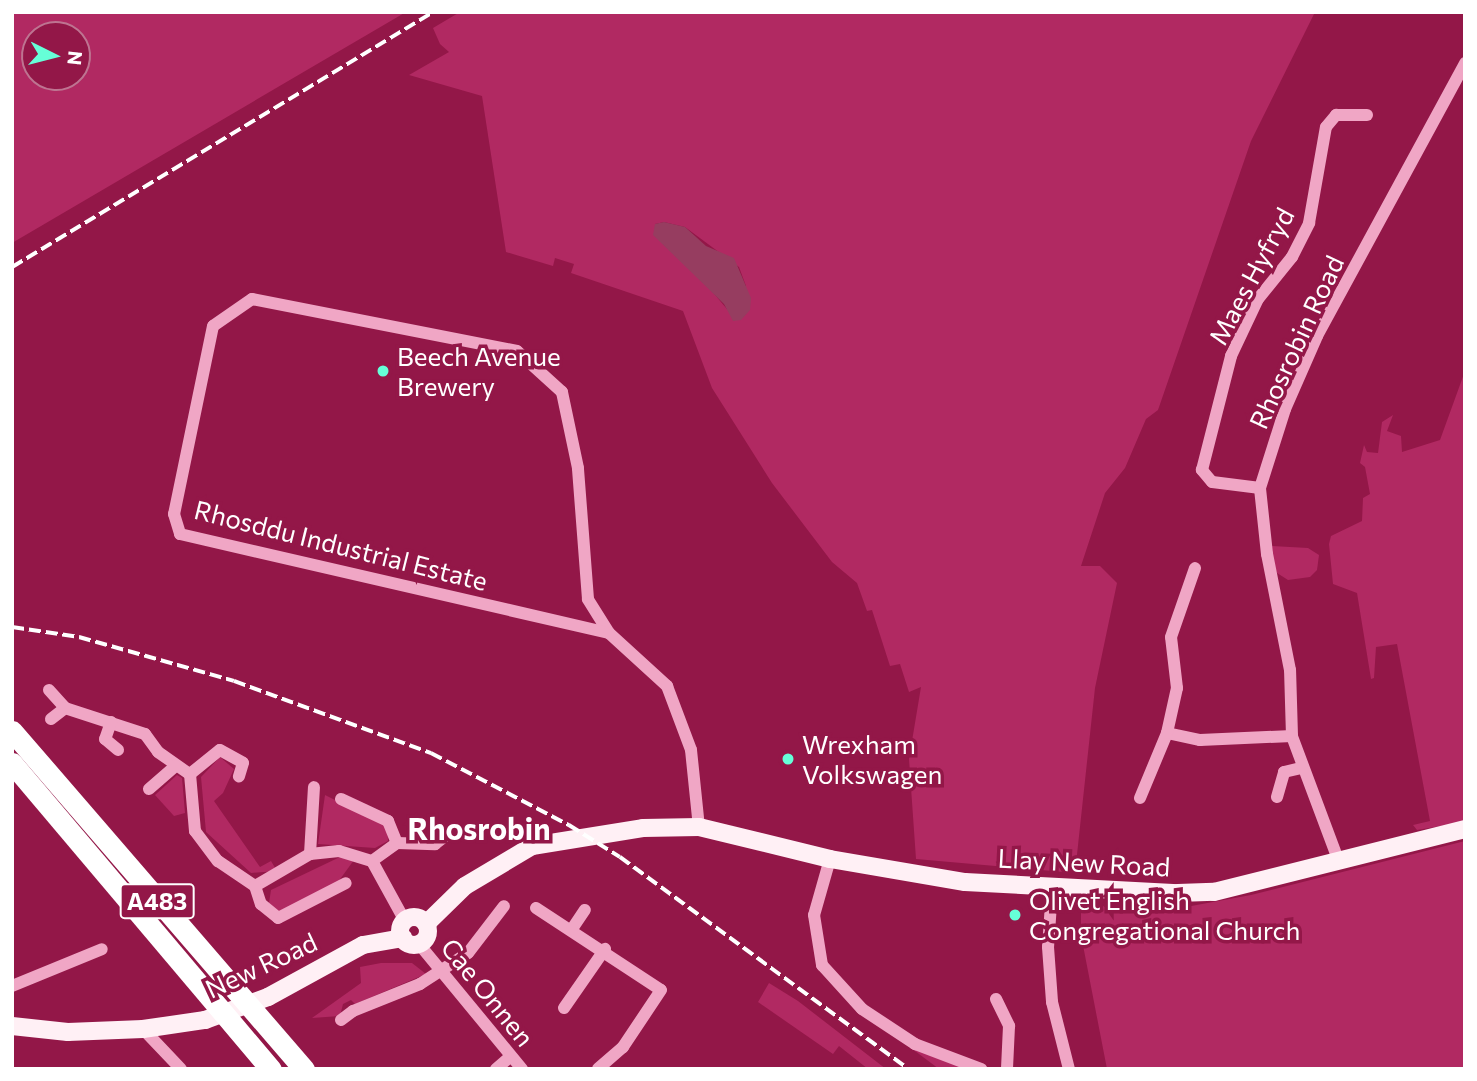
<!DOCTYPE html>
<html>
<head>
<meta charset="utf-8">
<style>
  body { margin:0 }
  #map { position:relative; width:1477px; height:1081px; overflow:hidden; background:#931748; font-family:Commissioner,sans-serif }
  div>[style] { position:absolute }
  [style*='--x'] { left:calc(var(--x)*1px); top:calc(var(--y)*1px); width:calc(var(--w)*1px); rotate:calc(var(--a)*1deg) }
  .green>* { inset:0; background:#b12962 }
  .water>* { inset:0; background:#963d60 }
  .minor>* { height:12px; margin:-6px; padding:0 6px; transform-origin:6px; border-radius:6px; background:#f0a6c5 }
  .major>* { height:18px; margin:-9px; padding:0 9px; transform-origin:9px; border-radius:9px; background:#fff0f5 }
  .major>.ring { margin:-9px; padding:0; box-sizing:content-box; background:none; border:18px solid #fff0f5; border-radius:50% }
  .highway>* { height:21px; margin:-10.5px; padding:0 10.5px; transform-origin:10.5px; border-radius:10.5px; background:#fff }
  .rail>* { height:3.5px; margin-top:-1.75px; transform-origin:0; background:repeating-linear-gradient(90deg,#fff 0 12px,transparent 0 17px) }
  .dots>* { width:19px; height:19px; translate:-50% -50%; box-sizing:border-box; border:4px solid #931748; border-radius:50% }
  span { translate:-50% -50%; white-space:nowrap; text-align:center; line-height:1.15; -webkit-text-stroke:7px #931748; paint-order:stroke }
  .shield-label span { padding:2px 5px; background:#931748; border:2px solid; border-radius:5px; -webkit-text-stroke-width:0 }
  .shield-label { font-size:24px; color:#fff; font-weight:700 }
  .street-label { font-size:26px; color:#fff }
  .poi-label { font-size:26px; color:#fff }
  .left { translate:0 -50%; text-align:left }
  .quarter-label { font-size:30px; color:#fff; font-weight:700 }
  .frame { position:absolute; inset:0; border:14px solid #fff; pointer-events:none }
  .north { position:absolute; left:21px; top:21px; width:70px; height:70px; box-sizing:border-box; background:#931748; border:2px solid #be7491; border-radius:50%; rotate:96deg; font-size:19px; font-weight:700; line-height:28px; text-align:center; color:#fff }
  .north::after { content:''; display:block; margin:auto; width:24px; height:32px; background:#66ffd8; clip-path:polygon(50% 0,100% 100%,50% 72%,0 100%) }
</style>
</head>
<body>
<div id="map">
  <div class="green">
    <div style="clip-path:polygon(evenodd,12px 12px,406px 12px,12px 243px,12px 12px,35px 35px,77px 35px,77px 77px,35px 77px,35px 35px)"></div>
    <div style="clip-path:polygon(evenodd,460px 12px,1315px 12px,1251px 141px,1158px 410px,1146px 419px,1125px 468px,1105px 493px,1081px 566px,1100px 566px,1117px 583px,1095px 688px,1075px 873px,916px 859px,909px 759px,921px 687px,909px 692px,900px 664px,890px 666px,872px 610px,867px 611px,857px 583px,832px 562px,772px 483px,712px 388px,683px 311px,571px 273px,574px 264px,555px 258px,553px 266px,506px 252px,482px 96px,409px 75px,449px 52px,440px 44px,433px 28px,460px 12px,664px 222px,685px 227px,739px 267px,746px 286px,732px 315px,655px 224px,664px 222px)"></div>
    <div style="clip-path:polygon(1465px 371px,1465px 822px,1417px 830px,1413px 825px,1430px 821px,1397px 644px,1376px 647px,1374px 678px,1371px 679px,1357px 593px,1333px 584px,1329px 544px,1331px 536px,1362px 521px,1363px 498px,1370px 494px,1365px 467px,1360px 463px,1364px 445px,1367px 452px,1378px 453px,1382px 422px,1393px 415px,1387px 431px,1401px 436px,1402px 452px,1440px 440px)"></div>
    <div style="clip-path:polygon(1272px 546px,1308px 548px,1319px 555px,1317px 570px,1310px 577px,1288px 580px,1277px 573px,1271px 559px)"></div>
    <div style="clip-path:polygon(220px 757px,234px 769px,223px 793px,214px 801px,260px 867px,271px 861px,277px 871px,251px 873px,206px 832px,201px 777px)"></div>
    <div style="clip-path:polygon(177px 775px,182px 778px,185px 813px,174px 816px,155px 795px)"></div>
    <div style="clip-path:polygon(325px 795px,387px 826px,388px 841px,375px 848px,318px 844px)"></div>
    <div style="clip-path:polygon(1465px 841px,1465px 1069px,1107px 1069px,1081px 935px,1081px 904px,1164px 911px,1251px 895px)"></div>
    <div style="clip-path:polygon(342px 856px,354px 860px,338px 882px,278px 912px,269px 903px,271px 890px)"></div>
    <div style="clip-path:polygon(381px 963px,412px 963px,426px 974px,355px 1004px,351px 1000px,343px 1004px,340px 1016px,312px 1018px,361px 983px,360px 967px)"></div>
    <div style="clip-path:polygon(769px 983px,798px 1001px,886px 1069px,868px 1069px,839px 1046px,833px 1054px,758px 1002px)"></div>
    <div style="clip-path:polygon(899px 1039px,973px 1069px,939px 1069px)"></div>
  </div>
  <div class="water">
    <div style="clip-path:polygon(664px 222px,685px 227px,706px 246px,734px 258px,751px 298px,750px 310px,741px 320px,733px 321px,724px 304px,653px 235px,655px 224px)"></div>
  </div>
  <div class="minor">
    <div style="--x:1260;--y:488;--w:48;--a:-172.9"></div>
    <div style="--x:1212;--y:482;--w:16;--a:-130"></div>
    <div style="--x:1202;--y:470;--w:118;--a:-75.7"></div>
    <div style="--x:1231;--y:356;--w:63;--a:-64.7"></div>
    <div style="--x:1258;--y:299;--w:54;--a:-51"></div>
    <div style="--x:1292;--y:257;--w:38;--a:-63"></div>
    <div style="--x:1309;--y:223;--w:97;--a:-80"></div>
    <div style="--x:1326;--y:127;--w:16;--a:-50"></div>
    <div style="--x:1336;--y:115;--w:31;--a:0"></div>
    <div style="--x:609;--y:633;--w:40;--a:-122"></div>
    <div style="--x:588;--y:599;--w:131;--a:-94.4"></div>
    <div style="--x:578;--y:468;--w:78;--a:-101.9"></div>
    <div style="--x:562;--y:392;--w:61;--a:-137.7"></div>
    <div style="--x:517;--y:351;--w:270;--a:-168.9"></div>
    <div style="--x:252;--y:299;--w:47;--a:145.3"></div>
    <div style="--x:213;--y:326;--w:192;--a:101.7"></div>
    <div style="--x:174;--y:514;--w:21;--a:73"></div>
    <div style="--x:180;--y:534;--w:440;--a:13"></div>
    <div style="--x:609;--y:633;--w:79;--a:42.4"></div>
    <div style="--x:667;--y:686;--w:68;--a:69.4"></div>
    <div style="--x:691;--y:750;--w:77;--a:84.1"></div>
    <div style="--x:49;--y:690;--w:24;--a:48"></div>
    <div style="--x:51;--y:719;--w:18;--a:-38"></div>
    <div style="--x:65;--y:708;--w:84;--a:18"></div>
    <div style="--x:145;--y:734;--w:22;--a:54"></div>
    <div style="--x:158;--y:752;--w:39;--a:35"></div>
    <div style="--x:190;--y:774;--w:57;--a:85"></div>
    <div style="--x:195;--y:831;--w:38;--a:53"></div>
    <div style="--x:218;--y:861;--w:45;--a:34"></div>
    <div style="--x:255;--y:886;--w:64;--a:-30.2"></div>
    <div style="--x:310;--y:854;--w:29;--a:-6"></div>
    <div style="--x:339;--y:851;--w:34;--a:17"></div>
    <div style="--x:372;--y:861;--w:68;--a:61.2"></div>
    <div style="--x:111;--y:722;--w:18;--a:109"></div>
    <div style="--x:105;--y:739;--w:17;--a:40"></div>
    <div style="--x:1167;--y:733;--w:34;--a:12"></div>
    <div style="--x:1200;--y:740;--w:92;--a:-2.5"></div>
    <div style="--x:190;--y:774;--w:38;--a:-39"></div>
    <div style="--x:220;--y:750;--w:26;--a:29"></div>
    <div style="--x:243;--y:763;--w:14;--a:107"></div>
    <div style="--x:149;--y:789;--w:35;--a:-41"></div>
    <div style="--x:1277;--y:797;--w:26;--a:-74"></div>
    <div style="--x:1284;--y:772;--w:17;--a:-13"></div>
    <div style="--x:1140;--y:798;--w:70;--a:-67.4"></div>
    <div style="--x:1167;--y:733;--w:46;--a:-77.5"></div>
    <div style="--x:1177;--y:688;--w:51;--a:-96.7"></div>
    <div style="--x:1171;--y:637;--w:73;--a:-70.8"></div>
    <div style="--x:341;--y:799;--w:52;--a:25.1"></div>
    <div style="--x:388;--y:821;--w:24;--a:68"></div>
    <div style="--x:310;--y:854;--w:67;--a:-86.6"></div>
    <div style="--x:830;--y:859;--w:58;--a:105.9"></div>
    <div style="--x:814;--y:915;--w:51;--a:80.9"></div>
    <div style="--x:822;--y:965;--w:59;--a:47.7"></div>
    <div style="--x:862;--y:1009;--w:64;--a:33.4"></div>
    <div style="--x:915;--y:1044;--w:71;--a:20.7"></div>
    <div style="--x:372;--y:861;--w:31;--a:-36"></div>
    <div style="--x:397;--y:843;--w:38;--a:2"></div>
    <div style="--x:435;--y:844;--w:24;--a:-38"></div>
    <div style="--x:1339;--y:862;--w:134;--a:-110.5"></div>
    <div style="--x:1292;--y:736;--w:66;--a:-91.7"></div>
    <div style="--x:1290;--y:670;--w:118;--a:-101.2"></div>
    <div style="--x:1267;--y:554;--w:66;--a:-96.1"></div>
    <div style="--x:1260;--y:488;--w:83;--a:-72.4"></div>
    <div style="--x:1285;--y:409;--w:80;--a:-66.3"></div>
    <div style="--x:1317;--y:336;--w:311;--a:-61.5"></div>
    <div style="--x:255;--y:886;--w:19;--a:72"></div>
    <div style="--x:261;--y:904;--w:22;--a:39"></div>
    <div style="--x:278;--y:918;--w:76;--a:-27.2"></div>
    <div style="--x:1052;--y:889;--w:58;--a:93.9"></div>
    <div style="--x:1048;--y:947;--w:55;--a:85.8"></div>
    <div style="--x:1052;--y:1002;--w:69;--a:75.8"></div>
    <div style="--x:536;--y:908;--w:149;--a:33.3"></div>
    <div style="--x:661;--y:990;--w:69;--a:123.7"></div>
    <div style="--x:623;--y:1047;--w:33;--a:139"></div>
    <div style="--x:572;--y:929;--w:23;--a:-56"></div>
    <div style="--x:419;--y:944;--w:162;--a:50.5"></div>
    <div style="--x:12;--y:986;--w:97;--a:-22.3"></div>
    <div style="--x:996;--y:999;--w:30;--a:64"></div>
    <div style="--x:1009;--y:1026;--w:43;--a:92.7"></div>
    <div style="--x:564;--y:1008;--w:72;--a:-55.2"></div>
    <div style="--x:341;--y:1020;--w:15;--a:-37"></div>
    <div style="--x:353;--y:1011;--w:72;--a:-21.9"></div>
    <div style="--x:420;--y:984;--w:57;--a:-32.9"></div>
    <div style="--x:468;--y:953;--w:59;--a:-52.5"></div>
    <div style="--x:143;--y:1029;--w:55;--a:46.5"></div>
    <div style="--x:496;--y:1069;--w:18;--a:-41"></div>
  </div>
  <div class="major">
    <div class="ring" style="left:400px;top:917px;width:10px;height:10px"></div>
    <div style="--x:426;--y:924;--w:54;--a:-44.3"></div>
    <div style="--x:465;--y:886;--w:78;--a:-30.8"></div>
    <div style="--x:532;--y:846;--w:112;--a:-9.2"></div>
    <div style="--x:643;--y:828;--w:56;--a:-1"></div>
    <div style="--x:699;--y:827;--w:135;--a:13.7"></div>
    <div style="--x:830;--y:859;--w:137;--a:9.7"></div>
    <div style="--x:965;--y:882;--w:213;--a:3"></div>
    <div style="--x:1178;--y:893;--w:36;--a:-2"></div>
    <div style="--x:1214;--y:892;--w:259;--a:-14.1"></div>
    <div style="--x:12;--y:1026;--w:56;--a:6.1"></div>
    <div style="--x:68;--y:1032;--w:75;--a:-2.3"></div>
    <div style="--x:143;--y:1029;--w:63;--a:-8.3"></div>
    <div style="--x:205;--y:1020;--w:67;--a:-20.1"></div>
    <div style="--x:268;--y:997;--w:108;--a:-28.7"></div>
    <div style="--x:363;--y:945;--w:41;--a:-9.9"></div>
  </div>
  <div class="highway">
    <div style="--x:12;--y:731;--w:447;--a:49.2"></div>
    <div style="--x:12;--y:763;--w:401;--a:49.8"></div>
  </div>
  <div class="rail">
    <div style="--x:12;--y:267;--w:492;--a:-31.2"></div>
    <div style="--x:12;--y:627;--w:68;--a:8.5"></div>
    <div style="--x:79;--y:637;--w:161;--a:15.8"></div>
    <div style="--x:234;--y:681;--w:210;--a:20.1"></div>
    <div style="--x:431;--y:753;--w:156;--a:27.6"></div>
    <div style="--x:569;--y:825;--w:60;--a:32.1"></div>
    <div style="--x:620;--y:857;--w:358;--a:36.3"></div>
  </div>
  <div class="dots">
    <div style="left:383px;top:371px;background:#66ffd8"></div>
    <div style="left:788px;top:759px;background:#66ffd8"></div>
    <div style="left:1015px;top:915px;background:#66ffd8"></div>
  </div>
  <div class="shield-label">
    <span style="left:157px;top:901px">A483</span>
  </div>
  <div class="street-label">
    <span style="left:1251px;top:276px;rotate:-62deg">Maes Hyfryd</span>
    <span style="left:1296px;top:342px;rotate:-65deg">Rhosrobin Road</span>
    <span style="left:341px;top:545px;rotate:14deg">Rhosddu Industrial Estate</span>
    <span style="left:1084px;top:862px;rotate:3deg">Llay New Road</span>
    <span style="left:261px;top:965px;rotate:-25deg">New Road</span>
    <span style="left:488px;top:992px;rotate:51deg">Cae Onnen</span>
  </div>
  <div class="poi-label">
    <span class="left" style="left:397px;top:371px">Beech Avenue<br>Brewery</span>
    <span class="left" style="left:802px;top:759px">Wrexham<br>Volkswagen</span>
    <span class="left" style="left:1029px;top:915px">Olivet English<br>Congregational Church</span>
  </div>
  <div class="quarter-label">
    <span style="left:479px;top:828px">Rhosrobin</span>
  </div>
  <div class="frame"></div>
  <div class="north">N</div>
</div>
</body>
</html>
